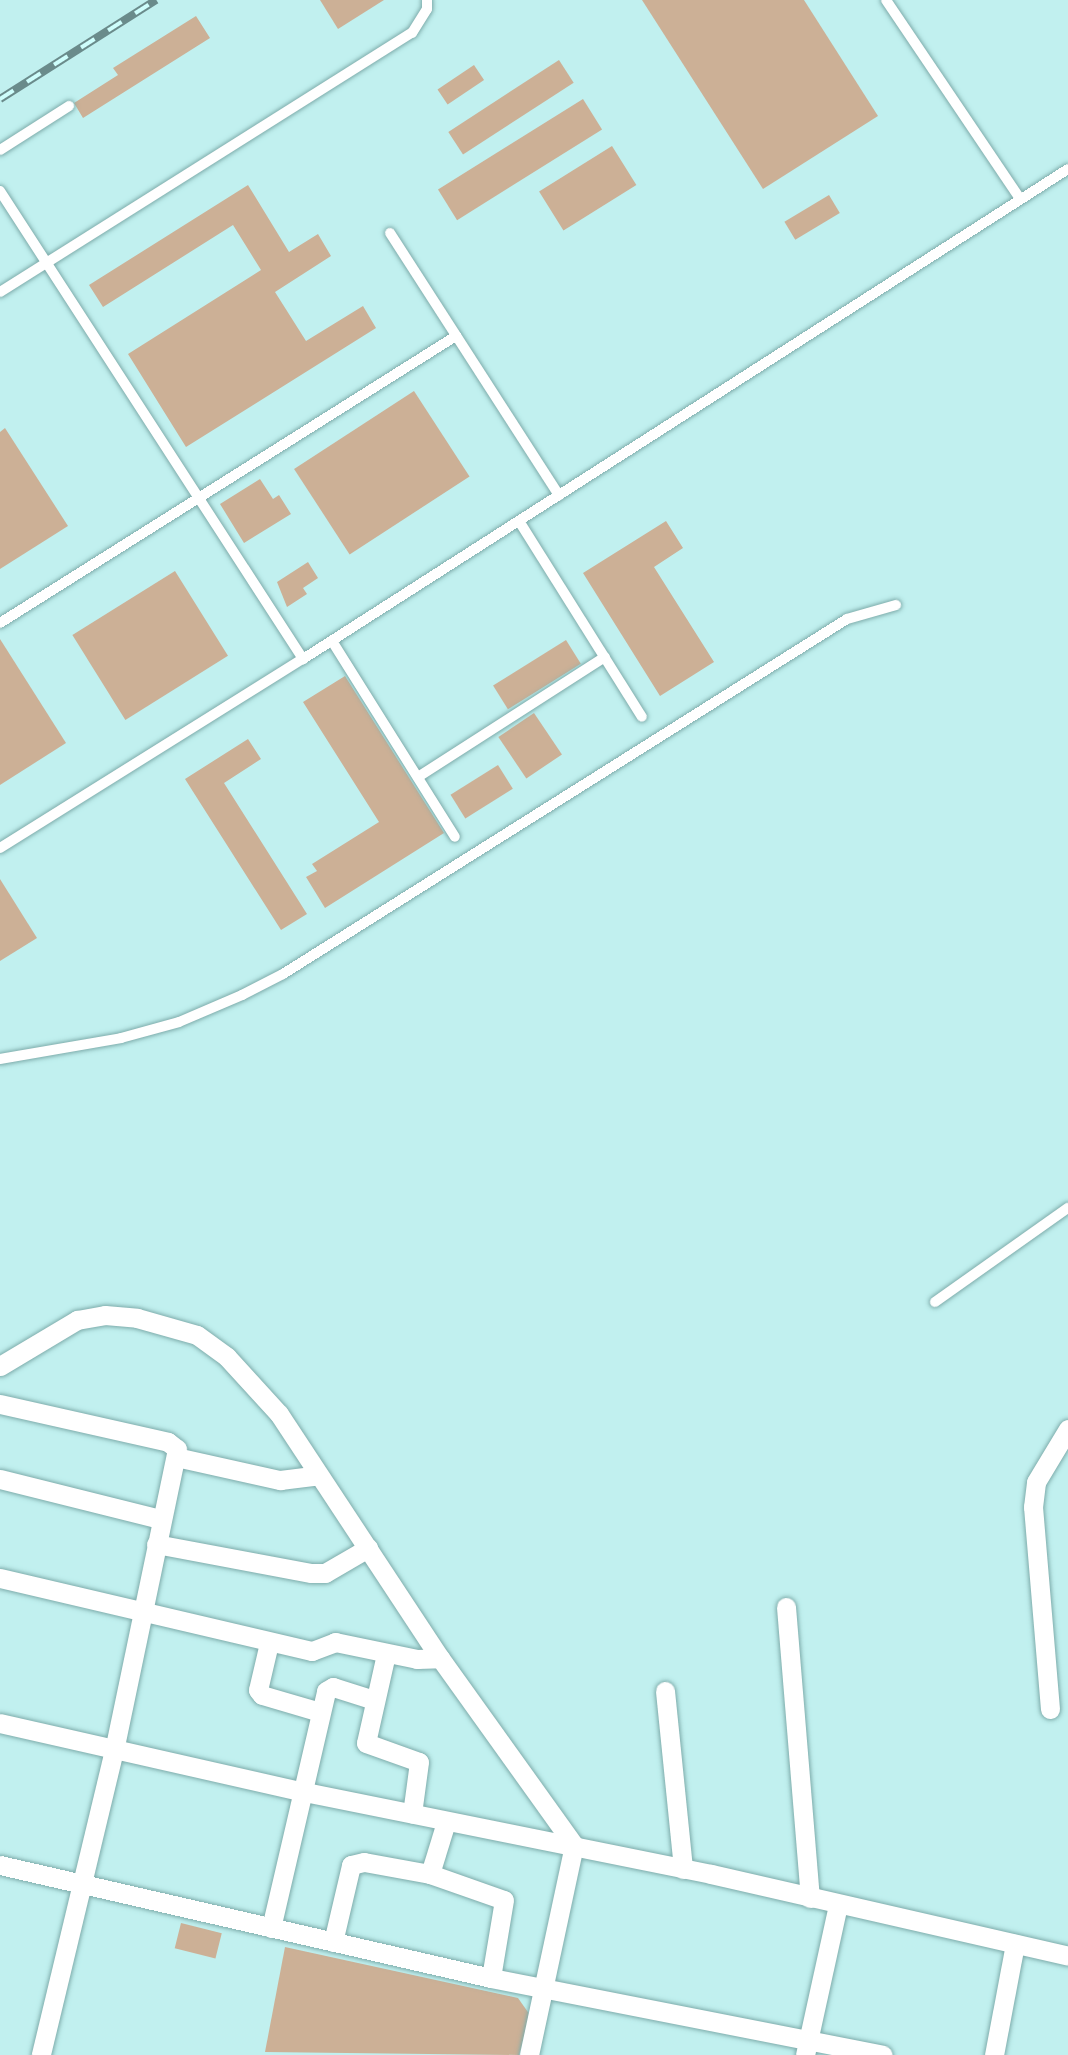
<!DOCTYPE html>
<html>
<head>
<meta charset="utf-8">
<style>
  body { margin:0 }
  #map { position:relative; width:1068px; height:2055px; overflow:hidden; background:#c1f0ef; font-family:"Archivo Narrow",sans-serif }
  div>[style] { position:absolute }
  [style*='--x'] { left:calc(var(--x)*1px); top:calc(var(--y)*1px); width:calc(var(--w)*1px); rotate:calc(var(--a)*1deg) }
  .building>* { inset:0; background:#ccb096; transform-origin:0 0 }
  .roads { filter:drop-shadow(0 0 2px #7eacab) drop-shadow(0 0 2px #7eacab) }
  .service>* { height:10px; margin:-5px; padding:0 5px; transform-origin:5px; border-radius:5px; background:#fff }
  .minor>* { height:19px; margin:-9.5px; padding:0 9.5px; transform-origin:9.5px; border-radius:9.5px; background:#fff }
  .rail>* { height:8px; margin-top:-4px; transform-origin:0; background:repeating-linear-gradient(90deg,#cefefc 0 16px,#6a8b8b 0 32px); box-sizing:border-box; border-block:2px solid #6a8b8b }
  span { translate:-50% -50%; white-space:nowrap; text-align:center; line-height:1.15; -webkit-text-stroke:5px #cefefc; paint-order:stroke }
</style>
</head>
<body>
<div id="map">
  <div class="building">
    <div style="clip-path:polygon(320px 0,384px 0,338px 29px)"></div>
    <div style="clip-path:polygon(642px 0,804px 0,878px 116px,763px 189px)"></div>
    <div style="clip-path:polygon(196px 16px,210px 38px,83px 118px,74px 103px,118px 75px,113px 68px)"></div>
    <div style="left:559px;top:60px;width:27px;height:132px;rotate:57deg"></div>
    <div style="left:474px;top:65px;width:18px;height:44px;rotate:56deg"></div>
    <div style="left:583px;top:99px;width:36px;height:171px;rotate:58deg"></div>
    <div style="left:612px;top:146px;width:46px;height:86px;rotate:58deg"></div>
    <div style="clip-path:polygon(248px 185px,289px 252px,318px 234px,331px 256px,275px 292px,306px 341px,363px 306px,376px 328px,186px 447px,128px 354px,261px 270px,233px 225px,103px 307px,89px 285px)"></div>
    <div style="left:829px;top:195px;width:21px;height:52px;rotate:59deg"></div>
    <div style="left:414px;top:391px;width:102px;height:143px;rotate:57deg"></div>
    <div style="clip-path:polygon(5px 428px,68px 526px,0 569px,0 432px)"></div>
    <div style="clip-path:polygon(260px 479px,273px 499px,279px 495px,291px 514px,244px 543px,220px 504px)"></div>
    <div style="clip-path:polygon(666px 521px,683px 548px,654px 567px,714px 662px,660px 696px,583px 573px)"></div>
    <div style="clip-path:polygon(308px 562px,318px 578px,303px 588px,307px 594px,287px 607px,277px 582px)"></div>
    <div style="left:175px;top:571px;width:100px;height:121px;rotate:58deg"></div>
    <div style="clip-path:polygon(0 639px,66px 743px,0 785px)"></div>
    <div style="left:566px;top:640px;width:28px;height:86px;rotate:58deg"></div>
    <div style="clip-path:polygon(345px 676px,444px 833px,325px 908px,306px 877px,317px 871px,312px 864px,379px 822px,303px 702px)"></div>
    <div style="left:534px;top:713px;width:50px;height:43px;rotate:56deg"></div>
    <div style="clip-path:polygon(248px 739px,261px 759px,224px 783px,307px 914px,281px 930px,185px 779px)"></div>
    <div style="left:498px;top:765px;width:28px;height:56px;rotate:58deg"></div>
    <div style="clip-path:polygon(0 879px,37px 938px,0 961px)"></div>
    <div style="left:181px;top:1923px;width:42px;height:26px;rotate:14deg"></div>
    <div style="clip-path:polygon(285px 1947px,518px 1998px,530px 2015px,519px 2055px,265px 2052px)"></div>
  </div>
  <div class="roads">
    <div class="service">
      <div style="--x:886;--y:0;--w:240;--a:56"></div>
      <div style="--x:0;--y:150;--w:82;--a:-32.5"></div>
      <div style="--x:0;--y:191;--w:558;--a:57.08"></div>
      <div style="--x:390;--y:233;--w:312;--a:57.2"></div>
      <div style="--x:0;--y:292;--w:487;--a:-32.2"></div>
      <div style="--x:412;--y:33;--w:28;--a:-58"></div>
      <div style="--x:427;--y:9;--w:9;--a:-90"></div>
      <div style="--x:519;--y:521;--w:231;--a:57.9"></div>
      <div style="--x:0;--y:623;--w:539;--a:-32.19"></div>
      <div style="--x:332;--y:641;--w:231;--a:57.9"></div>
      <div style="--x:418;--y:777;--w:222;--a:-32.7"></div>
      <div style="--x:0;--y:848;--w:357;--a:-32"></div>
      <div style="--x:303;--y:659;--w:908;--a:-32.64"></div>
      <div style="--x:0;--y:1059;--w:123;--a:-9.8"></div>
      <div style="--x:121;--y:1038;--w:60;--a:-15.4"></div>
      <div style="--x:179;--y:1022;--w:69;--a:-23.2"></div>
      <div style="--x:242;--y:995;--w:46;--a:-27.1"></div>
      <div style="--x:283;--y:974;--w:666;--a:-32.19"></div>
      <div style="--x:847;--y:619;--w:51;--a:-15.9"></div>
      <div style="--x:935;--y:1302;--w:163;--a:-35.3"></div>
    </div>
    <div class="minor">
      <div style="--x:0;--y:1366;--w:90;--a:-30.9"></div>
      <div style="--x:77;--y:1320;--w:28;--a:-10"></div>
      <div style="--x:105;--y:1315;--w:32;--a:5"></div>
      <div style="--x:137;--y:1318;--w:62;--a:15.8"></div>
      <div style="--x:197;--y:1335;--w:37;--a:36"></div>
      <div style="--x:227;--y:1357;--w:77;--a:47.6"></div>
      <div style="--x:279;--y:1414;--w:292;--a:56.6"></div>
      <div style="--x:440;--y:1658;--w:230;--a:54.4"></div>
      <div style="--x:574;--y:1845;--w:215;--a:102.1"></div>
      <div style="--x:0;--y:1404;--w:172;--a:12.7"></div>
      <div style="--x:168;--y:1442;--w:11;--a:38"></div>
      <div style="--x:177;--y:1449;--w:308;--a:101.8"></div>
      <div style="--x:114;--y:1750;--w:314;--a:103.5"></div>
      <div style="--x:176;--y:1457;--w:107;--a:12.5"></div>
      <div style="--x:280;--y:1480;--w:39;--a:-7"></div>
      <div style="--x:0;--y:1479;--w:165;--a:14"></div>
      <div style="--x:156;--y:1544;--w:158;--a:10.6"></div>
      <div style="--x:311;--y:1573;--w:14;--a:0"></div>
      <div style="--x:325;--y:1573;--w:50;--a:-30.2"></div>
      <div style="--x:0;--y:1578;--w:320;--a:13.2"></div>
      <div style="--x:312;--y:1651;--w:25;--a:-21"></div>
      <div style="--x:335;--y:1642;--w:84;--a:11.7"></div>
      <div style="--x:417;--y:1659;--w:23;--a:-2"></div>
      <div style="--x:786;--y:1607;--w:292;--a:85.3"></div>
      <div style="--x:269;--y:1643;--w:48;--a:103.2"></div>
      <div style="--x:258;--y:1690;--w:6;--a:51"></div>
      <div style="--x:262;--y:1695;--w:60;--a:16.3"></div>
      <div style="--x:386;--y:1654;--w:91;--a:102.7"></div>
      <div style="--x:366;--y:1743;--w:56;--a:19.7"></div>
      <div style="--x:419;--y:1762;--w:52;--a:97.7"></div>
      <div style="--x:665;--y:1691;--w:179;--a:84.2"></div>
      <div style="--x:1050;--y:1709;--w:203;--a:-94.8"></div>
      <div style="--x:1033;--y:1507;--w:25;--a:-83"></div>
      <div style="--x:1036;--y:1482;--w:62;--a:-58.9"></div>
      <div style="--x:0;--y:1723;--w:308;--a:12.8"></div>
      <div style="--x:300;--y:1791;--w:419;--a:11.4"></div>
      <div style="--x:711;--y:1874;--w:366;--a:12.9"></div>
      <div style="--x:0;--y:1865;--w:504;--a:12.96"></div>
      <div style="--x:491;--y:1978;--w:399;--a:11.1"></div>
      <div style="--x:430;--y:1874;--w:54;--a:-72.9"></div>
      <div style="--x:271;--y:1928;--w:243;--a:-76.9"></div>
      <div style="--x:326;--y:1691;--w:8;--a:-30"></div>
      <div style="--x:333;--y:1687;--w:43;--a:17.6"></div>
      <div style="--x:333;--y:1942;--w:79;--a:-76.8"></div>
      <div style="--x:351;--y:1865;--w:13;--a:-13"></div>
      <div style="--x:364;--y:1862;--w:67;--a:10.3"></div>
      <div style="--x:430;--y:1874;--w:78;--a:19.4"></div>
      <div style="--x:504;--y:1900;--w:79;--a:99.5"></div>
      <div style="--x:805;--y:2055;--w:154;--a:-77.6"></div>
      <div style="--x:994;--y:2055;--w:113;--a:-79.3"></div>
    </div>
  </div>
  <div class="rail">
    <div style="--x:0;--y:99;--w:185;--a:-32.4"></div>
  </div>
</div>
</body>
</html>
